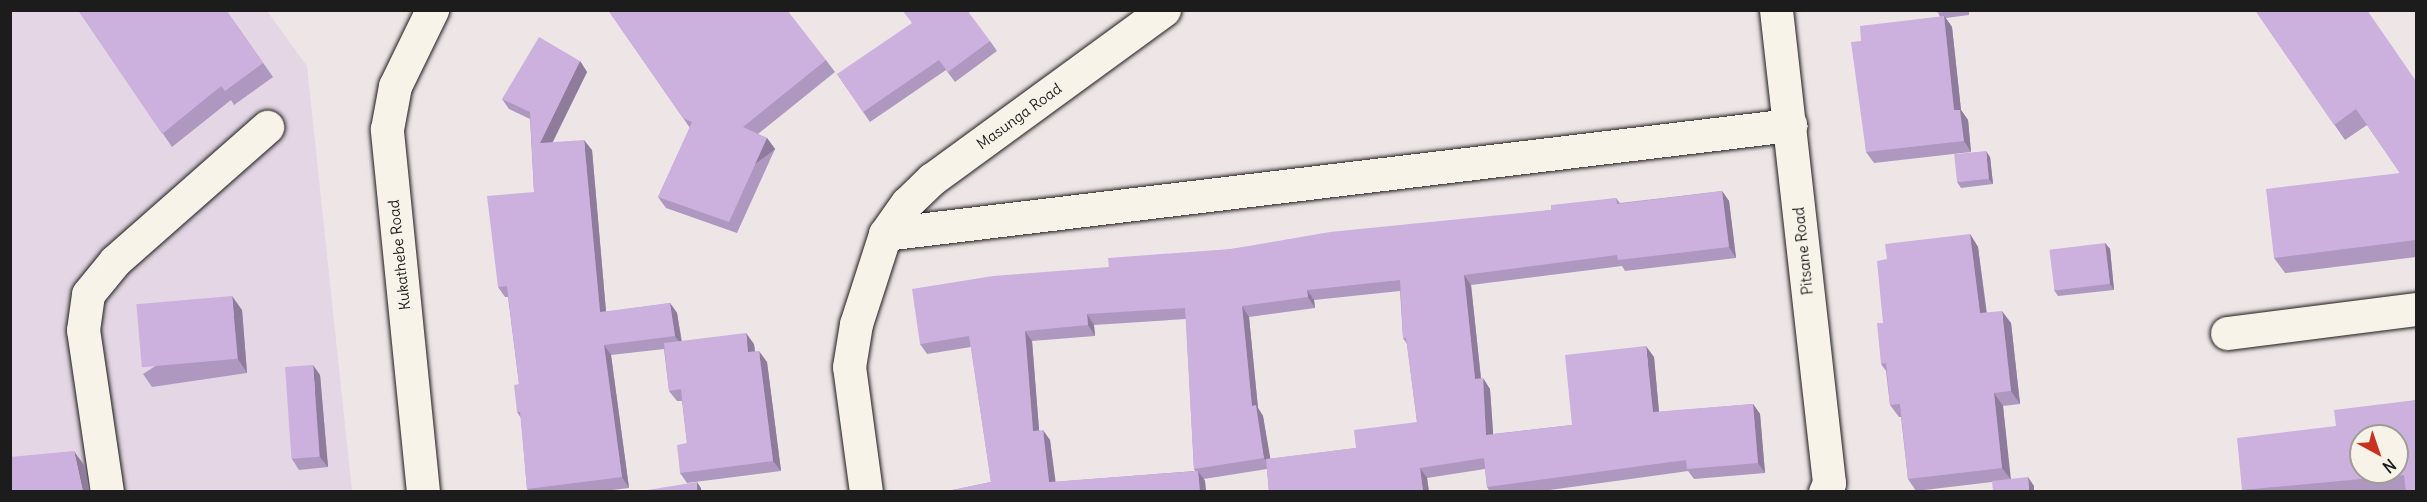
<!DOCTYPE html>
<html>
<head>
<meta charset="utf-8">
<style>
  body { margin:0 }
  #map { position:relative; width:2427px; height:502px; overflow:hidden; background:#eee6e6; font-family:Delius,sans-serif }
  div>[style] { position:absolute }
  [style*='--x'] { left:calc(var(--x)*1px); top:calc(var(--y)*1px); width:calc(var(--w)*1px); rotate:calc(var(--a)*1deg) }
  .built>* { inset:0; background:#e4d6e4 }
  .roads { filter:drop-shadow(0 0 2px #1c1c1c) drop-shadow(0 0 2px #1c1c1c) }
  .minor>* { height:33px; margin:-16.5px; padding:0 16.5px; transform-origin:16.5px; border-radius:16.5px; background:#f7f3e8 }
  .wall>* { inset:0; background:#af98c0 }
  .shaded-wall>* { inset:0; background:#8f7c9c; transform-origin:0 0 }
  .building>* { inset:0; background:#ccb1df; transform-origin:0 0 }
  span { translate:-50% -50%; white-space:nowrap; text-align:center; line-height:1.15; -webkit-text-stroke:4.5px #f7f3e8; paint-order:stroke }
  .street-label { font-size:15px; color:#1c1c1c }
  .frame { position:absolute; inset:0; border:12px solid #1c1c1c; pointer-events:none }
  .north { position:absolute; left:2349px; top:424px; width:60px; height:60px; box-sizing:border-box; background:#f7f3e8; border:2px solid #9f9d96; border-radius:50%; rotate:140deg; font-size:16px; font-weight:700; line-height:24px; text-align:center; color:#1c1c1c }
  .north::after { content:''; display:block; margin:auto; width:21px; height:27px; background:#c8321e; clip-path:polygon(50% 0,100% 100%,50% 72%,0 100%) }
</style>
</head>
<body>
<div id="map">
  <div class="built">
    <div style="clip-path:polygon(10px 11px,267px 11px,307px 66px,352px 491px,11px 491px)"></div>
  </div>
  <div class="roads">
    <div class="minor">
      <div style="--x:1776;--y:10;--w:476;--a:83.6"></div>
      <div style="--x:1829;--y:483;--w:10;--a:114"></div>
      <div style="--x:885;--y:234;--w:912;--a:-6.87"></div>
      <div style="--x:2227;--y:333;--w:191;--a:-7.2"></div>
      <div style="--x:107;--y:492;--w:164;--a:-98.4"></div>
      <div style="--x:83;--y:330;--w:36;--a:-82"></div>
      <div style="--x:88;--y:294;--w:43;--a:-50.7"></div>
      <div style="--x:115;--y:261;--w:203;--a:-41.4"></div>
      <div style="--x:423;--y:492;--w:365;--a:-95.7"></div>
      <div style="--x:387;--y:129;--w:44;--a:-79.5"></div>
      <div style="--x:395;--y:86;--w:85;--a:-64"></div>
      <div style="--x:866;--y:492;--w:126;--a:-97.7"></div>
      <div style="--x:849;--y:367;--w:44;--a:-80.8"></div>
      <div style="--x:856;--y:324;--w:95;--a:-72.1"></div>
      <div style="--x:885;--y:234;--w:38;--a:-55"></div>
      <div style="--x:907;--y:203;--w:35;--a:-44"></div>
      <div style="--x:932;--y:179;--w:287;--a:-36.1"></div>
    </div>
  </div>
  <div class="wall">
    <div style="clip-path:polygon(78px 10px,226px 10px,273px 77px,234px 105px,231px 100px,172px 147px)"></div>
    <div style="clip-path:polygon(608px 10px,826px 60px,835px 72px,758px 134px,767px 138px,775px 149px,737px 233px,666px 208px,658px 197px,690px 128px)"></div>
    <div style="clip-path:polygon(1937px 10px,1969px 10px,1969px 15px,1946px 18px,1952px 27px,1961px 110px,1968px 120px,1971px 152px,1874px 163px,1866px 152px,1861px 41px,1940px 17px)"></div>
    <div style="clip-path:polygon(2255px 10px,2416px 81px,2416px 257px,2285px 273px,2274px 258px,2400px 173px,2367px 125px,2345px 140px)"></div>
    <div style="clip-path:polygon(990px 41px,997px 51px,955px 82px,946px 70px,870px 122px,837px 74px)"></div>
    <div style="clip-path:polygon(580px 61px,587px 72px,553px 142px,592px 150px,606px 312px,670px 303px,677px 313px,682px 341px,754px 344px,755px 351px,767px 362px,781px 471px,687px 483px,680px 473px,687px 443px,682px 401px,677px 401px,669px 391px,664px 349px,611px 355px,629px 488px,597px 492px,529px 492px,527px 489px,521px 418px,517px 412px,519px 384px,508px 297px,505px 297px,498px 287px,534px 192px,530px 119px,509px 109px,502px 99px)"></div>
    <div style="clip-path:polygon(1990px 157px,1993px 184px,1961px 188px,1957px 182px)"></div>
    <div style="clip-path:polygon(evenodd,1722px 191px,1729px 201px,1736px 258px,1625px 271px,1622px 266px,1471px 285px,1481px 378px,1490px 389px,1493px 434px,1572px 425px,1654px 357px,1659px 412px,1753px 404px,1760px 414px,1765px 473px,1694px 479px,1688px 471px,1535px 492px,1490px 492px,1487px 487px,1485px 469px,1427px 478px,1429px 492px,1269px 492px,1267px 469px,1204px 479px,1205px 481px,1206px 492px,943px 492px,991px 482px,971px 347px,927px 354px,920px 344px,1109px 267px,1231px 249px,1551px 210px,1616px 198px,1620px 203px,1722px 191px,1400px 291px,1403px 338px,1407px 344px,1417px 422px,1356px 448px,1270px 459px,1263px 416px,1258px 408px,1249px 317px,1315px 308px,1314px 300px,1400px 291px,1722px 191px,1186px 319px,1194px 469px,1195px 471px,1055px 482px,1050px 440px,1039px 430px,1032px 341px,1095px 336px,1094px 325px,1186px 319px)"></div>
    <div style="clip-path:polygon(1970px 234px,1978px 247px,1987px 313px,2011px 323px,2020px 404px,2003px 406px,2010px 479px,2034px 486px,1992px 482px,1916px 491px,1908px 479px,1901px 417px,1899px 417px,1890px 405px,1886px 371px,1881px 364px,1883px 323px)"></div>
    <div style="clip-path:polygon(2105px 243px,2110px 249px,2114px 290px,2058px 296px,2054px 290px)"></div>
    <div style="clip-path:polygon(242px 310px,247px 373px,152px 387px,143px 374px)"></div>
    <div style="clip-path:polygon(320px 375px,328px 467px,299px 470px,292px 459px)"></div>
    <div style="clip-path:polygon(2416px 400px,2406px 490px,2390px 492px,2243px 492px,2242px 490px,2336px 426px)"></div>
  </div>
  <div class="shaded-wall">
    <div style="clip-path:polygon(1944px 16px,1952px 27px,1961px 110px,1968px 120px,1971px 152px,1964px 141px,1954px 110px)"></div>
    <div style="clip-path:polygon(580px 61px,587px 72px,547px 153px,540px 143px)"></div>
    <div style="left:767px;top:138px;width:14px;height:92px;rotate:54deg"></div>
    <div style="clip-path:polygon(584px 140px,592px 150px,607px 323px,600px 312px)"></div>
    <div style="clip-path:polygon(1986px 151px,1990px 157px,1993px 184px,1989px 179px)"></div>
    <div style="clip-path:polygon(1722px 191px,1729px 201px,1736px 258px,1729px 247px)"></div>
    <div style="clip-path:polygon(1970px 234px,1978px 247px,1988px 326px,1980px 313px)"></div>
    <div style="clip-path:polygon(2105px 243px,2110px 249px,2114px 290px,2110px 284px)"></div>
    <div style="clip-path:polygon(1464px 275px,1471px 285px,1482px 389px,1475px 379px)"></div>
    <div style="clip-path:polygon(1307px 290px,1314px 300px,1315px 308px,1308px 297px)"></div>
    <div style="clip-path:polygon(232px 296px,242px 310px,247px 373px,238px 359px)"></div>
    <div style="clip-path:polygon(670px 303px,677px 313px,682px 346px,675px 336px)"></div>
    <div style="clip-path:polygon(1242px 306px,1249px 317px,1258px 408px,1263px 416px,1272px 468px,1264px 458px,1252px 406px)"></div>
    <div style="clip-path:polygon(2002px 311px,2011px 323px,2020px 404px,2011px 391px)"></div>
    <div style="clip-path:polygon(1087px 314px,1094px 325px,1095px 336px,1088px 325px)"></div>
    <div style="clip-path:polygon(1025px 331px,1032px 341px,1040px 442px,1033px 431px)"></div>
    <div style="clip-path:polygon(746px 333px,754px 344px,756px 363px,748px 352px)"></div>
    <div style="clip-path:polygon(604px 345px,611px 355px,629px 488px,622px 477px)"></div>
    <div style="clip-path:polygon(1646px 346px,1654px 357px,1660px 423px,1653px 412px)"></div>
    <div style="clip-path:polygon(759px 351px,767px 362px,781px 471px,773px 461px)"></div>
    <div style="clip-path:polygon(313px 365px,320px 375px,328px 467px,320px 457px)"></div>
    <div style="clip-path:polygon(1483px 378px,1490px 389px,1494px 445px,1486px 435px)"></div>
    <div style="clip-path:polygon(1994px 393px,2003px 406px,2011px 480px,2002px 468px)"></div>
    <div style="clip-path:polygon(1753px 404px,1760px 414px,1765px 473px,1758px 463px)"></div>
    <div style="clip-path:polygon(1043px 430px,1050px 440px,1057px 492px,1049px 482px)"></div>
    <div style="clip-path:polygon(74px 451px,84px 465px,90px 492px,83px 492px)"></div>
    <div style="clip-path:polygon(1420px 468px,1427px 478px,1429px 492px,1423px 492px,1423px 491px)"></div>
    <div style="clip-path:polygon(1198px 471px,1205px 481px,1206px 492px,1200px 492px)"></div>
    <div style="clip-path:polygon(2028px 477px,2034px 486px,2034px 492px,2029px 492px)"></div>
    <div style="clip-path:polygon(697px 482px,701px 488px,701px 492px,697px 492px)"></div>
  </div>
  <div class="building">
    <div style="clip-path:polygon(78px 10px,226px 10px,263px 63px,225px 91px,221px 86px,162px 134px)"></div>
    <div style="clip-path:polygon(608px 10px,787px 10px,826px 60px,743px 127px,767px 138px,729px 222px,658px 197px,692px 122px,683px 118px)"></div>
    <div style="clip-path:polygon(902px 10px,967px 10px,990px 41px,948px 72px,939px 60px,863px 112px,837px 74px,912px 23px)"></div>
    <div style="clip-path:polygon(1937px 10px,1954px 10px,1937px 13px)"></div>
    <div style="clip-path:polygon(2255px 10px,2367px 10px,2416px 81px,2416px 240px,2274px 258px,2266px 189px,2400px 173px,2356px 109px,2334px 125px)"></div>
    <div style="clip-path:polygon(1944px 16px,1954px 110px,1960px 110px,1964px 141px,1866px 152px,1851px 42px,1861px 41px,1860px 26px)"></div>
    <div style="clip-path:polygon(539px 37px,580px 61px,540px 143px,584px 140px,600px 312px,670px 303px,675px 336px,604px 345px,622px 477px,527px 489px,520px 412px,517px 412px,514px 385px,519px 384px,507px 286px,498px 287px,487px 196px,534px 192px,530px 112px,502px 99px)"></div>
    <div style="left:1986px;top:151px;width:28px;height:32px;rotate:84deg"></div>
    <div style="clip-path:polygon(1722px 191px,1729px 247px,1618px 260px,1617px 255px,1464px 275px,1475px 379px,1483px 378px,1486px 435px,1572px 425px,1565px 355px,1646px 346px,1653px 412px,1753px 404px,1758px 463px,1687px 469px,1686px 460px,1487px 487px,1484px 458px,1420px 468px,1423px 491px,1415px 492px,1269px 492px,1266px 459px,1356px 448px,1354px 430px,1417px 422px,1406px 338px,1403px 338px,1400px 280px,1307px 290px,1308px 297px,1242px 306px,1252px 406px,1256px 405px,1264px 458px,1194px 469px,1185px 308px,1087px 314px,1088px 325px,1025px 331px,1033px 431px,1043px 430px,1049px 482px,1198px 471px,1200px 492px,943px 492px,991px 482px,969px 336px,920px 344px,912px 289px,993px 276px,1109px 267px,1108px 258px,1231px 249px,1330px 232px,1551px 210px,1551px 205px,1616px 198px,1617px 204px)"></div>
    <div style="clip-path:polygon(1970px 234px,1980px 313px,2002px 311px,2011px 391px,1994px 393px,2002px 468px,1908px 479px,1900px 404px,1890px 405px,1886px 363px,1881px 364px,1877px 323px,1883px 323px,1877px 261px,1887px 259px,1885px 244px)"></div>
    <div style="left:2105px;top:243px;width:41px;height:56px;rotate:83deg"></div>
    <div style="left:232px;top:296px;width:63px;height:96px;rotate:85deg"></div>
    <div style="clip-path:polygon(746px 333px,748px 352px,759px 351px,773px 461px,680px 473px,677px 445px,687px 443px,681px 389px,669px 391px,664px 343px)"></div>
    <div style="left:313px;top:365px;width:92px;height:28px;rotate:86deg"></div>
    <div style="clip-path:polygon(evenodd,2416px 400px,2416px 492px,2406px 492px,2404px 475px,2242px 490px,2237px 438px,2336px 426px,2334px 410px,2416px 400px,2361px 436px,2397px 436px,2397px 472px,2361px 472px,2361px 436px)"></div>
    <div style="clip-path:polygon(74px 451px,83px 492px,10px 492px,10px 457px)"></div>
    <div style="clip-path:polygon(2028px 477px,2029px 492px,1993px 492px,1992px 481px)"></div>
    <div style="clip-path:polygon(697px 482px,697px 492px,635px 492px)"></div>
    <div style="clip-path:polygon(281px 490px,281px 492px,268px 492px)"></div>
  </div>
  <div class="street-label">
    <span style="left:1019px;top:116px;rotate:-36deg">Masunga Road</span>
    <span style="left:1803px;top:251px;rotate:-96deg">Pitsane Road</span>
    <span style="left:399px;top:255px;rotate:-96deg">Kukathebe Road</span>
  </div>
  <div class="frame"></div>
  <div class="north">N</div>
</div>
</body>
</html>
